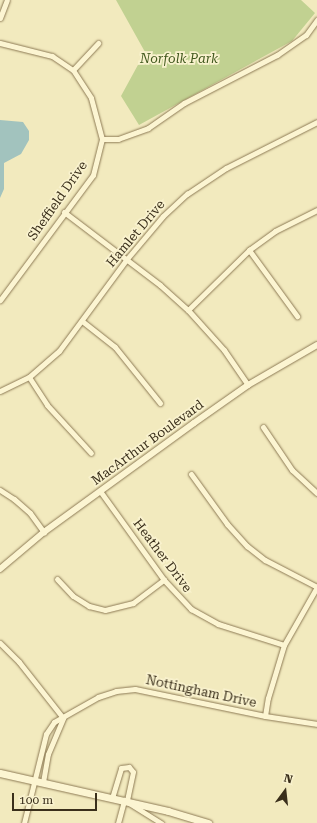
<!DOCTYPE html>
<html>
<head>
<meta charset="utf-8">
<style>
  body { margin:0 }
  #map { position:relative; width:317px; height:823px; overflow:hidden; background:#f2eabe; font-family:"Roboto Serif",serif }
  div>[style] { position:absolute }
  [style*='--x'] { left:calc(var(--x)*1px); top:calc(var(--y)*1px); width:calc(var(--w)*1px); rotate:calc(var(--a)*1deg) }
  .green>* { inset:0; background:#c1d191 }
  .water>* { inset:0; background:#a2c3be }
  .roads { filter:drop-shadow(0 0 1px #8d7a55) drop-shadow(0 0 1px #8d7a55) }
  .minor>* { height:5px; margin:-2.5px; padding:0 2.5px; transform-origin:2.5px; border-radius:2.5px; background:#fcf5d2 }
  .tertiary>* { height:6px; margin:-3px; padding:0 3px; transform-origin:3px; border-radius:3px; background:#fcf5d2 }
  .secondary>* { height:7px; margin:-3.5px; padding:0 3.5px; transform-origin:3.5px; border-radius:3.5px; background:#fcf5d2 }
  span { translate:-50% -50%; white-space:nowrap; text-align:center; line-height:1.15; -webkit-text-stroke:3.5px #f9f2ce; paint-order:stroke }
  .park-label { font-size:13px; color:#42591f; font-style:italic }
  .street-label { font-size:13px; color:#3a2f1b }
  .north { position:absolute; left:265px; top:771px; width:40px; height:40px; -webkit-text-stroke:3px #f9f2ce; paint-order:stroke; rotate:15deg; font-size:11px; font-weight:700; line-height:16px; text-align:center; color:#3a2f1b }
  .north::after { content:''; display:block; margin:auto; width:14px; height:18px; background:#3a2f1b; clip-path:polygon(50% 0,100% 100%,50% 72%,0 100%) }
  .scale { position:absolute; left:12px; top:793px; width:85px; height:18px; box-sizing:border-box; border:2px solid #3a2f1b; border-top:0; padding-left:5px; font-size:12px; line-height:14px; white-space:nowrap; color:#3a2f1b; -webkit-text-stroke:3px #f9f2ce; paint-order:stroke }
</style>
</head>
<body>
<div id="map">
  <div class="green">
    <div style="clip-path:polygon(116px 0,301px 0,315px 13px,292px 41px,139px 125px,121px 96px,145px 52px)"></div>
  </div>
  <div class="water">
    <div style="clip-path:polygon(0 120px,23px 122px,29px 131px,29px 140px,21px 154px,4px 163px,4px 189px,0 198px)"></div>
  </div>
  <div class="roads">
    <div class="minor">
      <div style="--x:0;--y:18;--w:19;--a:-69"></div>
      <div style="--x:0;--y:43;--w:54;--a:14"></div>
      <div style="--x:52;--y:56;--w:25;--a:34"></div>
      <div style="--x:73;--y:70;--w:33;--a:57"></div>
      <div style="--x:91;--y:98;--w:42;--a:75"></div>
      <div style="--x:102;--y:139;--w:37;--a:104"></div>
      <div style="--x:93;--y:175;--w:156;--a:126.6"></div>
      <div style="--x:73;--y:70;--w:37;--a:-47"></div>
      <div style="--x:102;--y:139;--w:16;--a:0"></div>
      <div style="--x:118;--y:139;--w:32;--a:-20"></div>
      <div style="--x:148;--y:128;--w:44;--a:-34.8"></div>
      <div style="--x:184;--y:103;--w:105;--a:-27.3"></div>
      <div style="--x:277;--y:55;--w:35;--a:-35"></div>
      <div style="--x:306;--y:35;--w:19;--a:-54"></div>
      <div style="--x:64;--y:212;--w:121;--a:37.2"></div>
      <div style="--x:160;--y:285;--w:38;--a:42"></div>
      <div style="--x:188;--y:310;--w:54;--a:48"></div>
      <div style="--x:224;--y:350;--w:42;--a:55.6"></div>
      <div style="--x:249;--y:250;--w:82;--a:54"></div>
      <div style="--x:188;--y:310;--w:86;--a:-44.5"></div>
      <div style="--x:249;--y:250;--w:32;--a:-36"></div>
      <div style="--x:275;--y:231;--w:47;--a:-26.6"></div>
      <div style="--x:82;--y:321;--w:42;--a:38.2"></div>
      <div style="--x:115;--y:347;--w:72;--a:51.2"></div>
      <div style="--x:29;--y:377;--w:33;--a:57"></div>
      <div style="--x:47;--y:405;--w:65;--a:47.5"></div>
      <div style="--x:0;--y:391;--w:32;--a:-26"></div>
      <div style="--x:29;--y:377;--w:40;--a:-41"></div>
      <div style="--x:59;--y:351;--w:113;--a:-53.6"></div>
      <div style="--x:126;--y:260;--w:57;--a:-49.9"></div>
      <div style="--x:163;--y:216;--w:33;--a:-43"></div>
      <div style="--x:187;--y:194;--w:47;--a:-33.7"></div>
      <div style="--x:226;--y:168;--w:102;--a:-26.8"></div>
      <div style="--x:263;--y:427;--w:52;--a:56"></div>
      <div style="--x:292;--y:470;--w:34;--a:43"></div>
      <div style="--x:191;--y:474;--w:62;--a:54.2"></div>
      <div style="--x:227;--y:524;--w:30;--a:48"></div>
      <div style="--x:247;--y:546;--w:23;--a:38"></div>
      <div style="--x:265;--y:560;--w:59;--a:27.4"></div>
      <div style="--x:0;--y:490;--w:17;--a:33"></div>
      <div style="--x:14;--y:499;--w:21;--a:41"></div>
      <div style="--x:30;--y:513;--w:24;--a:54"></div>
      <div style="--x:100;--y:491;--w:110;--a:54.3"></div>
      <div style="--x:164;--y:580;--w:40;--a:47"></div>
      <div style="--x:191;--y:609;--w:31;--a:29"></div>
      <div style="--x:218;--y:624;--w:69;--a:17.7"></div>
      <div style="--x:57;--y:579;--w:23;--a:47"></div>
      <div style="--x:73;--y:596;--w:19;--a:32"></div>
      <div style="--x:89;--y:606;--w:16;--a:14"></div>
      <div style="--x:105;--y:610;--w:29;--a:-14"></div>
      <div style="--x:133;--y:603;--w:39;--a:-37"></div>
      <div style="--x:0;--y:643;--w:27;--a:45"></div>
      <div style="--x:19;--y:662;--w:71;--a:51.8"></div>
      <div style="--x:265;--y:716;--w:18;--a:-81"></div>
      <div style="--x:268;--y:698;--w:55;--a:-73.2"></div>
      <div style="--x:284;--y:645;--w:67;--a:-60.4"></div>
      <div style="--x:43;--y:782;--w:28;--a:-80"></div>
      <div style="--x:48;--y:754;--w:39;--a:-67"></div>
      <div style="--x:112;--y:798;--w:31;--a:-73"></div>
      <div style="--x:121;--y:768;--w:8;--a:-7"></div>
      <div style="--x:129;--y:767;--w:6;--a:51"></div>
      <div style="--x:133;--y:772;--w:30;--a:102"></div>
      <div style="--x:24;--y:823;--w:92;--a:-76.1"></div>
      <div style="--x:46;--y:734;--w:14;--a:-56"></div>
      <div style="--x:54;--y:722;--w:51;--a:-29.6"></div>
      <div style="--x:98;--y:697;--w:19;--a:-18"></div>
      <div style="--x:116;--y:691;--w:19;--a:-6"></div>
      <div style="--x:135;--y:689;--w:133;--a:11.7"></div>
      <div style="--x:265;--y:716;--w:53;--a:8.7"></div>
      <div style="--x:118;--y:823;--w:24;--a:-75"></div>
      <div style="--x:124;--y:800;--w:44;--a:31.9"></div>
    </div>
    <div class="tertiary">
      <div style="--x:0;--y:569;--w:57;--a:-40.1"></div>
      <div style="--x:44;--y:532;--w:185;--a:-36"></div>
      <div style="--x:194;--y:423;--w:66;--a:-35.1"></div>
      <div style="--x:248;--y:385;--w:80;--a:-30.1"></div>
    </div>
    <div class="secondary">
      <div style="--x:0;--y:773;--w:172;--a:12.7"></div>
      <div style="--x:168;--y:811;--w:42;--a:16.7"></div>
    </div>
  </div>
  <div class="park-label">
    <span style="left:179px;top:59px">Norfolk Park</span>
  </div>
  <div class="street-label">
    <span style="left:58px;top:201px;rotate:-55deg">Sheffield Drive</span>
    <span style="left:136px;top:234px;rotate:-50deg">Hamlet Drive</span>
    <span style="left:148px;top:443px;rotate:-36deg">MacArthur Boulevard</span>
    <span style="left:162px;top:556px;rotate:53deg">Heather Drive</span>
    <span style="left:201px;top:692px;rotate:12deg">Nottingham Drive</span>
  </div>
  <div class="north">N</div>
  <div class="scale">100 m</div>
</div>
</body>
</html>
